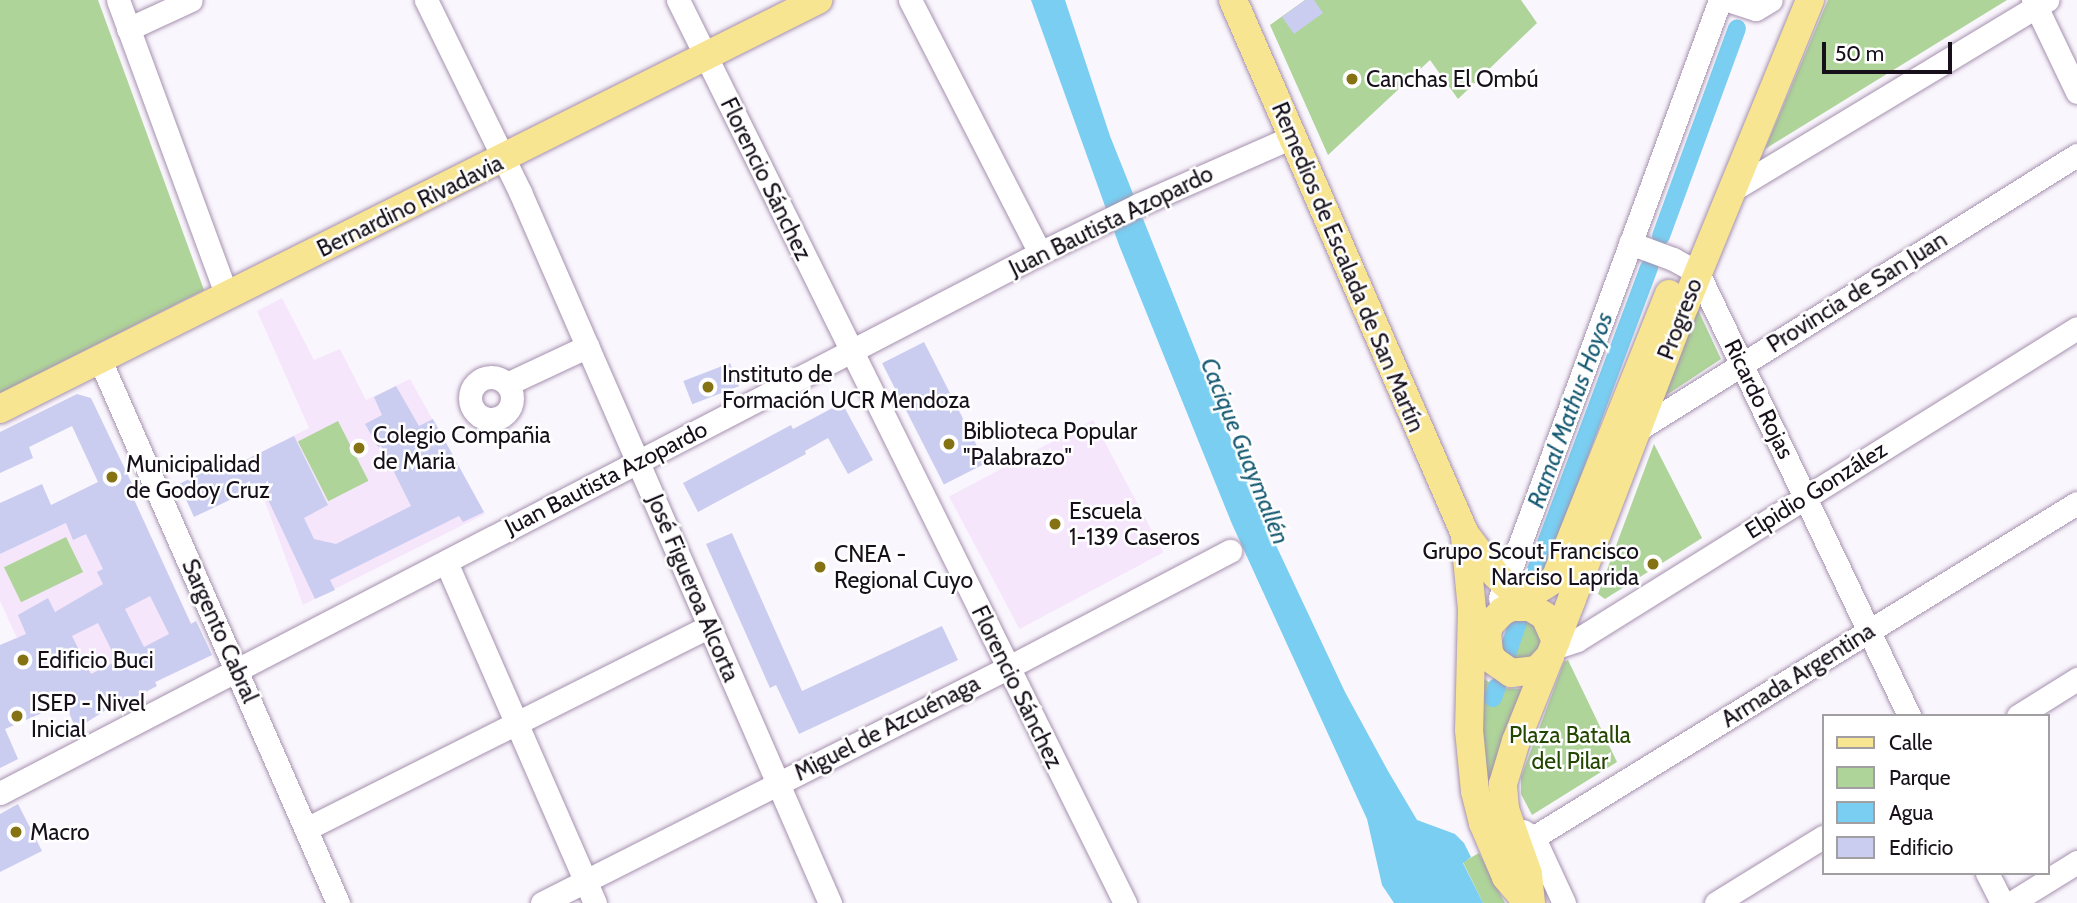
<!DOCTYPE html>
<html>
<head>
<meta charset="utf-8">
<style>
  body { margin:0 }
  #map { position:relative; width:2077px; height:903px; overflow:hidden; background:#faf6fd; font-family:Cabin,sans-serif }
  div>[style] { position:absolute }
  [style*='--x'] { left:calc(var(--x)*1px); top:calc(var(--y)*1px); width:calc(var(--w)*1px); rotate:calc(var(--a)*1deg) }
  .built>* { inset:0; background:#f5e6fc; transform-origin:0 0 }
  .green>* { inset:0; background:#aed499; transform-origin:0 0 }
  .water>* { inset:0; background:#79cef1 }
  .canal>* { height:18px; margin:-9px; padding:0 9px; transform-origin:9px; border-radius:9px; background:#79cef1 }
  .building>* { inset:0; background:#cacdef; transform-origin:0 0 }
  .roads { filter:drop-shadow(0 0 2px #a591ae) drop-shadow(0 0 2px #a591ae) }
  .minor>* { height:23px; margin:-11.5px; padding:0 11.5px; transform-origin:11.5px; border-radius:11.5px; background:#fff }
  .minor>.ring { margin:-11.5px; padding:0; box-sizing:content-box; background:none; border:23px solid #fff; border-radius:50% }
  .major>* { height:28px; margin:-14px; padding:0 14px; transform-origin:14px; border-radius:14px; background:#f8e592 }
  .dots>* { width:19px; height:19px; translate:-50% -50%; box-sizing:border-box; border:4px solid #fff; border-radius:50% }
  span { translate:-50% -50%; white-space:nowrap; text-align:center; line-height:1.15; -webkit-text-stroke:5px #fff; paint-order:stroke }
  .poi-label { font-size:23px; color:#17101a }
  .left { translate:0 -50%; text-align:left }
  .right { translate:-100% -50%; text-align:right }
  .street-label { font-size:23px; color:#17101a }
  .park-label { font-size:23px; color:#234601 }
  .water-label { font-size:24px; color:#175b73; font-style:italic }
  .legend { position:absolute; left:1822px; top:714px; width:228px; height:161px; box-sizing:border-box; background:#fff; border:2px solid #a29fa3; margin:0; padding:9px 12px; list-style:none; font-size:21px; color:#17101a }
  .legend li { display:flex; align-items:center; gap:14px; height:35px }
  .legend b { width:35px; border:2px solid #a29fa3 }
  .scale { position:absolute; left:1822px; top:42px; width:130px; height:32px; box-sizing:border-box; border:4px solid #17101a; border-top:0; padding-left:9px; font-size:21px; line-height:24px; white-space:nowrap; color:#17101a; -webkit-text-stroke:5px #fff; paint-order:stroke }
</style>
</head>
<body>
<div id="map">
  <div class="built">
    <div style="clip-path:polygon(282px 298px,314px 360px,340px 349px,366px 400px,410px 379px,485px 514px,303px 605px,249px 458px,309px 428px,257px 311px)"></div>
    <div style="left:1093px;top:420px;width:150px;height:163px;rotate:62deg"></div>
    <div style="clip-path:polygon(131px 493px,191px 623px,196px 621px,212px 655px,128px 696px,76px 729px,64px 703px,5px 729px,18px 759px,0 768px,0 699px,33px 631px,17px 638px,0 601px,0 554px)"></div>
  </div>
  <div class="green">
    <div style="clip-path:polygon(0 0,98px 0,204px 290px,0 393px)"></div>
    <div style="clip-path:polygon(1305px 0,1521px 0,1537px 23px,1458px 99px,1430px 60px,1328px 155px,1270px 25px)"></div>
    <div style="clip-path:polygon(1828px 0,2007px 0,1765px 149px)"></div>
    <div style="clip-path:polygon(1698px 310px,1721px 359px,1665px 396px)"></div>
    <div style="left:338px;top:421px;width:67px;height:45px;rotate:63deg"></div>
    <div style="clip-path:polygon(1654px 444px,1702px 538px,1605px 599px,1598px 594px)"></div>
    <div style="left:66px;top:537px;width:39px;height:69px;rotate:64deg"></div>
    <div style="clip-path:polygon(1526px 617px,1531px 619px,1542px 643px,1532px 659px,1510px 662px)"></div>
    <div style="clip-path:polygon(1568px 660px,1617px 762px,1532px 815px,1521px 794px,1521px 777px,1564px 662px)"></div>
    <div style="clip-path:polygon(1484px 679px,1492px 684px,1488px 698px,1497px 699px,1501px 688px,1523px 689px,1491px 795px,1482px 780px)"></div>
    <div style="clip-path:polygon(1479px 853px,1505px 903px,1483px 903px,1463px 862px)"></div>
  </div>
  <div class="water">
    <div style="clip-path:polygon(1031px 0,1065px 0,1110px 136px,1258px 507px,1345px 692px,1388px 771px,1417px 820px,1455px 834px,1464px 843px,1471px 857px,1463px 863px,1483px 903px,1394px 903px,1382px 885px,1367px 819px,1232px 524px,1119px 245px)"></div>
  </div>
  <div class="canal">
    <div style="--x:1661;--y:236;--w:221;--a:-69.9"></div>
    <div style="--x:1536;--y:570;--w:323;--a:-69.5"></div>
    <div style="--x:1506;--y:658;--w:41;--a:-71.6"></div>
    <div style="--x:1493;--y:698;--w:12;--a:-70"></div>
  </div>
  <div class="building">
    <div style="clip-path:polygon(1305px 0,1314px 0,1323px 13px,1294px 34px,1282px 17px)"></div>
    <div style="left:924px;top:342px;width:136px;height:47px;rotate:63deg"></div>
    <div style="left:730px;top:363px;width:25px;height:50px;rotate:69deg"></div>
    <div style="clip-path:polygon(396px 386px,419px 426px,433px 419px,484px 512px,463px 522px,459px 516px,330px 580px,335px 590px,315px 599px,261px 485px,194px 517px,179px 484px,226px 461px,229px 468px,294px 436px,328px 505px,304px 518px,314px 539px,336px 544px,411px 506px,381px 446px,378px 447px,365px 424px,382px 415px,374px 397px)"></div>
    <div style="clip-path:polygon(evenodd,77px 394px,91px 398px,135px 490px,131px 493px,191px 624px,196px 621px,212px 655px,155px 682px,157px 686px,130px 700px,128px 696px,76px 729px,65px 703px,5px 729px,18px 759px,0 768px,0 645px,26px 634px,18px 615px,48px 598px,55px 612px,103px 584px,97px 572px,103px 569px,86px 534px,73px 540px,66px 523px,0 554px,0 503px,42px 484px,51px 505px,98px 482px,72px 426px,29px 447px,33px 458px,0 473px,0 432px,77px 394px,150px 596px,169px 634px,144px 647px,125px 609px,150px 596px,77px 394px,98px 623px,117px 661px,91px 674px,72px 636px,98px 623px)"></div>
    <div style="clip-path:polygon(842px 403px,873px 460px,848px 474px,828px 438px,805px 451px,806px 454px,698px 512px,683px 483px,791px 425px,793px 429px)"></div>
    <div style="clip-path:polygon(732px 533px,802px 691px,942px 626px,958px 660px,799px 734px,776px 685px,770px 688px,706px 544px)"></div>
    <div style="clip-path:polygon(18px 804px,42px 851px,0 872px,0 814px)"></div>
  </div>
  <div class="roads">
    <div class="minor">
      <div style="--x:118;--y:0;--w:316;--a:69.8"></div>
      <div style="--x:426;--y:0;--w:214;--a:63.9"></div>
      <div style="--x:520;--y:192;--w:776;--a:66.44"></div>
      <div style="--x:678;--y:0;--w:1008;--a:63.66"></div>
      <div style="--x:910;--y:0;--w:284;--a:62.8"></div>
      <div style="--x:1728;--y:0;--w:29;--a:18"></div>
      <div style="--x:1756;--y:9;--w:17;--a:-31"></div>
      <div style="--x:2033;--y:0;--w:102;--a:64.4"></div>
      <div style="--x:128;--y:29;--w:69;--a:-24.7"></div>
      <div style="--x:1734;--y:189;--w:366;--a:-31.1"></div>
      <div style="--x:1630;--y:243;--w:46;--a:20.4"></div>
      <div style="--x:1673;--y:259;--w:29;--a:29"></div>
      <div style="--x:1698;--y:273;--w:491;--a:64.5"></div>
      <div style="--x:100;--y:360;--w:593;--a:66.33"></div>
      <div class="ring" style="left:470px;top:377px;width:19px;height:19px"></div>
      <div style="--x:507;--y:384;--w:89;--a:-25.1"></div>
      <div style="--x:1637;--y:430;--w:519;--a:-32.01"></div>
      <div style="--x:446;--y:562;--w:372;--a:66.4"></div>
      <div style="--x:1500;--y:598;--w:637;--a:-69.8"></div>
      <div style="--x:1553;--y:648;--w:25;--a:-18"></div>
      <div style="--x:1577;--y:640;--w:589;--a:-31.96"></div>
      <div style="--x:2018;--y:716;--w:70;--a:-32.1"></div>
      <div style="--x:0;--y:793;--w:1172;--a:-27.44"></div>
      <div style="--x:1040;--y:253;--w:109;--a:-26.1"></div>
      <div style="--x:1138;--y:205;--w:168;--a:-23.8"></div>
      <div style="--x:306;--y:829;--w:452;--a:-26.7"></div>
      <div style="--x:1523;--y:831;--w:13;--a:32"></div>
      <div style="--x:1534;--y:838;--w:72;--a:65.2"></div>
      <div style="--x:1518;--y:847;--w:656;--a:-31.61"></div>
      <div style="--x:1987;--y:873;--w:34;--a:63"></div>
      <div style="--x:542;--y:903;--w:521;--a:-26.81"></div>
      <div style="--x:1007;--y:668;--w:252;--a:-27.7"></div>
      <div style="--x:1716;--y:903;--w:126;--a:-31.7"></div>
      <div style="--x:2011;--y:903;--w:78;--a:-31.8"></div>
    </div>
    <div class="major">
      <div style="--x:1233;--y:0;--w:582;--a:66.52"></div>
      <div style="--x:1465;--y:534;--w:51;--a:52.9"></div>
      <div style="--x:1496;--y:575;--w:47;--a:43.3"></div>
      <div style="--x:0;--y:409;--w:915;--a:-26.57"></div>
      <div style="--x:1465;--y:537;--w:73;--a:84.5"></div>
      <div style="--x:1472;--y:610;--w:120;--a:91.4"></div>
      <div style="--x:1469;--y:730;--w:61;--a:84.4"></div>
      <div style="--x:1475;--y:791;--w:33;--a:76"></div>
      <div style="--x:1483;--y:823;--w:59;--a:66.9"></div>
      <div style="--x:1506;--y:877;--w:34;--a:50"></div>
      <div style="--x:1508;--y:608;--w:55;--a:-31.7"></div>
      <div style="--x:1555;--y:579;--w:307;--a:-68.2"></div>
      <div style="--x:1556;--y:641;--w:27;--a:-114"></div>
      <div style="--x:1545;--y:616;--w:17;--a:-149"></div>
      <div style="--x:1530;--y:607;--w:18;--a:180"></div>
      <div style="--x:1512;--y:607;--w:10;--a:156"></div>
      <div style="--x:1503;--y:611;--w:18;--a:135"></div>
      <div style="--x:1490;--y:624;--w:9;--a:108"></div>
      <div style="--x:1487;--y:633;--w:20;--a:84"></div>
      <div style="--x:1489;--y:653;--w:9;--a:58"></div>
      <div style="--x:1494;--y:661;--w:21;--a:35"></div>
      <div style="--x:1511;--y:673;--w:26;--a:-7"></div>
      <div style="--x:1537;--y:670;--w:19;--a:-47"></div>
      <div style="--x:1550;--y:656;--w:61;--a:-68.9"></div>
      <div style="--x:1572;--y:599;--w:315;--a:-69"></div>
      <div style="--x:1685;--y:305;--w:330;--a:-67.7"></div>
      <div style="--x:1531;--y:903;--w:29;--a:-96"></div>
      <div style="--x:1528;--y:874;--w:69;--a:-109.5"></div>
      <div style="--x:1505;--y:809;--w:25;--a:-95"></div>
      <div style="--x:1503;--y:784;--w:45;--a:-73.2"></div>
      <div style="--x:1516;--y:741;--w:92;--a:-68.2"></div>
    </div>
  </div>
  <div class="dots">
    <div style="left:1352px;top:79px;background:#847213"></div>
    <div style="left:708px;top:387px;background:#847213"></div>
    <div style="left:949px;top:444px;background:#847213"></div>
    <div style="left:359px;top:448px;background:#847213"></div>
    <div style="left:112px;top:477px;background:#847213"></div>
    <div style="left:1055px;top:524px;background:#847213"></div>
    <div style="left:1653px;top:564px;background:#847213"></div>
    <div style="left:820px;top:567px;background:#847213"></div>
    <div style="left:23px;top:660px;background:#847213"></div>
    <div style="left:17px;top:716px;background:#847213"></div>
    <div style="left:16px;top:832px;background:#847213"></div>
  </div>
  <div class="poi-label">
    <span class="left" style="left:1366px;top:79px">Canchas El Ombú</span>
    <span class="left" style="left:722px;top:387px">Instituto de<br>Formación UCR Mendoza</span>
    <span class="left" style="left:963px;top:444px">Biblioteca Popular<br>"Palabrazo"</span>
    <span class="left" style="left:373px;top:448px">Colegio Compañia<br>de Maria</span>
    <span class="left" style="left:126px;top:477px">Municipalidad<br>de Godoy Cruz</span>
    <span class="left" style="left:1069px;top:524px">Escuela<br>1-139 Caseros</span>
    <span class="right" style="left:1639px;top:564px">Grupo Scout Francisco<br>Narciso Laprida</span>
    <span class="left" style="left:834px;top:567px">CNEA -<br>Regional Cuyo</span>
    <span class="left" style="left:37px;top:660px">Edificio Buci</span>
    <span class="left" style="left:31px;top:716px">ISEP - Nivel<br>Inicial</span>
    <span class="left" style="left:30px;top:832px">Macro</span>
  </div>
  <div class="street-label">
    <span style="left:766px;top:179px;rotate:64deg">Florencio Sánchez</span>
    <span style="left:410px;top:206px;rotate:-26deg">Bernardino Rivadavia</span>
    <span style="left:1111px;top:221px;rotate:-26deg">Juan Bautista Azopardo</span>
    <span style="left:1348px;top:267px;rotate:67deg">Remedios de Escalada de San Martín</span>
    <span style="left:1857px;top:292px;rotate:-32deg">Provincia de San Juan</span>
    <span style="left:1680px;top:319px;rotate:-69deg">Progreso</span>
    <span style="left:1759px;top:399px;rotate:64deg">Ricardo Rojas</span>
    <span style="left:606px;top:478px;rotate:-27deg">Juan Bautista Azopardo</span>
    <span style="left:1816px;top:490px;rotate:-32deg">Elpidio González</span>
    <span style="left:693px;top:588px;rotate:67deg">José Figueroa Alcorta</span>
    <span style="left:220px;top:631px;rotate:66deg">Sargento Cabral</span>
    <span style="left:1798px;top:675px;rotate:-32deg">Armada Argentina</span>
    <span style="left:1017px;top:687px;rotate:64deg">Florencio Sánchez</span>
    <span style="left:887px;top:728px;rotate:-27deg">Miguel de Azcuénaga</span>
  </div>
  <div class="park-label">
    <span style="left:1570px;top:748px">Plaza Batalla<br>del Pilar</span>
  </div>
  <div class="water-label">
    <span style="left:1570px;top:410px;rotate:-70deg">Ramal Mathus Hoyos</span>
    <span style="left:1245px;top:451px;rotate:68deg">Cacique Guaymallén</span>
  </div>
  <ul class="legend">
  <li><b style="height:9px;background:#f8e592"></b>Calle</li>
  <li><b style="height:19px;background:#aed499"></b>Parque</li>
  <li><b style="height:19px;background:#79cef1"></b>Agua</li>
  <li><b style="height:19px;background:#cacdef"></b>Edificio</li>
  </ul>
  <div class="scale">50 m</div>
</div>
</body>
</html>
